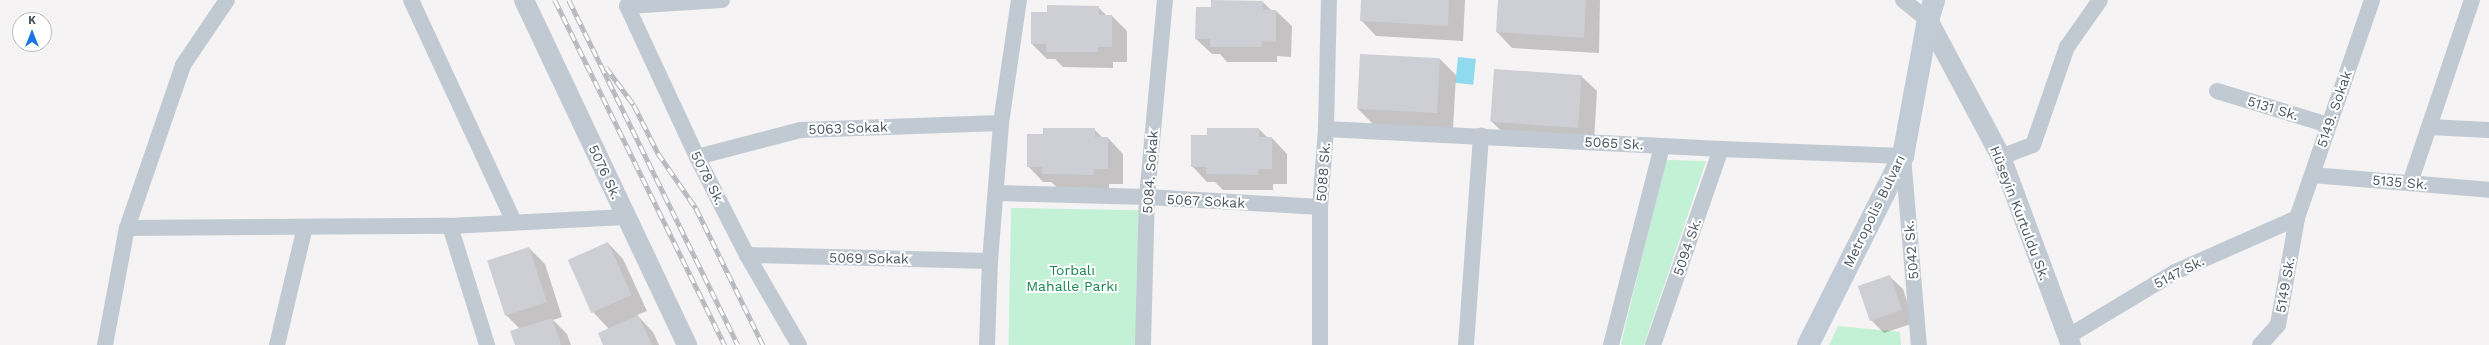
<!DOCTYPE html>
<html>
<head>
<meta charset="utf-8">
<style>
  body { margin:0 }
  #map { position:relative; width:2489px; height:345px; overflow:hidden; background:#f5f3f3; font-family:"Work Sans",sans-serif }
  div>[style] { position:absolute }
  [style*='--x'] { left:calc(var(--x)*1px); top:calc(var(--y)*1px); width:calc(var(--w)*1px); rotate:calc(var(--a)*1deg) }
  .green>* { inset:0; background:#c3f1d5; transform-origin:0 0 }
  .water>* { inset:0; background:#90daee; transform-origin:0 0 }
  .shadow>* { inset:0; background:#0003 }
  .building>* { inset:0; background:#cdcfd5; transform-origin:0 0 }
  .minor>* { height:16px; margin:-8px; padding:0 8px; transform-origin:8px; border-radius:8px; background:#c1cad2 }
  .tertiary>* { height:20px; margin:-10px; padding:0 10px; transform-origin:10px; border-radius:10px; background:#c1cad2 }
  .secondary>* { height:22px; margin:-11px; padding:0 11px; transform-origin:11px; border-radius:11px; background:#c1cbd6 }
  .rail>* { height:4.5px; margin-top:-2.25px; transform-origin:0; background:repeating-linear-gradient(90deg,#fff 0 9px,#b5b8bd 0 18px); box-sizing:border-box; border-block:1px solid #b5b8bd }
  span { translate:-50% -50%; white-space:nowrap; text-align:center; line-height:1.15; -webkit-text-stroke:4px #fff; paint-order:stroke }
  .street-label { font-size:14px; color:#4a5661 }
  .park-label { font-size:14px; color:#17864f }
  .north { position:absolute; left:12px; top:12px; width:40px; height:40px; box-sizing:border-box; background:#fff; border:1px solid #b7bbc0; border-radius:50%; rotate:0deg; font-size:11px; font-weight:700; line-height:16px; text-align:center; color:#4a5661 }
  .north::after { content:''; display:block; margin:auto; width:14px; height:18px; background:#1a73e8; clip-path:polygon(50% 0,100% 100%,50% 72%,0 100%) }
</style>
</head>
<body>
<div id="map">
  <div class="green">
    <div style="clip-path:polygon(1665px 160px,1706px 161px,1644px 345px,1623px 345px,1621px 344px)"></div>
    <div style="left:1011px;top:208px;width:128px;height:137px;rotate:1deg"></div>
    <div style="clip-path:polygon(1838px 326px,1900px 332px,1901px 345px,1829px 345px)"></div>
  </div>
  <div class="water">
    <div style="left:1458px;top:57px;width:18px;height:26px;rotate:6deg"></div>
  </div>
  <div class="shadow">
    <div style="clip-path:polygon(1362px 0,1465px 0,1463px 41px,1376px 36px,1361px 20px)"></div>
    <div style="clip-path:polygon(1499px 0,1600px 0,1599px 53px,1512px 48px,1497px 32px)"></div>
    <div style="clip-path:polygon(1263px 2px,1272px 11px,1276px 11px,1292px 26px,1291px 57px,1277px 56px,1277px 62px,1227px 62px,1220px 54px,1212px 54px,1196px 39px,1212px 8px)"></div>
    <div style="clip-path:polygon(1098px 7px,1107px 16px,1112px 16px,1127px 31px,1127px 62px,1113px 62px,1113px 68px,1063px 67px,1055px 59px,1047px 59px,1032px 44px,1048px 13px)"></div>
    <div style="clip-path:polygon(1361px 55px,1440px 59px,1456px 75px,1453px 129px,1374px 125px,1358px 109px)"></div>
    <div style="clip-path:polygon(1581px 76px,1597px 91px,1594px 142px,1508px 137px,1492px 122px)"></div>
    <div style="clip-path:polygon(1094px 129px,1103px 138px,1108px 138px,1123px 154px,1123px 184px,1109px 184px,1109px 190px,1059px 189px,1051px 182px,1043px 182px,1028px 166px,1044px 135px)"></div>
    <div style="clip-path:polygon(1259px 129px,1268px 138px,1272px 138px,1287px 154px,1287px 184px,1273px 184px,1273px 190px,1223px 190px,1215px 182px,1207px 182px,1192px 166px,1208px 136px)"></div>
    <div style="clip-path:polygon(608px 243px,623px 259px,647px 311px,637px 315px,653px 332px,659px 345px,605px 345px,609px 329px,593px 312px)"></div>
    <div style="clip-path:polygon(529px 248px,545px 264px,562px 317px,553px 320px,567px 334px,571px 345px,516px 345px,520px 329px,506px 315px)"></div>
    <div style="clip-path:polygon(1889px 276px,1903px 289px,1914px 323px,1884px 333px,1871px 320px)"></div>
  </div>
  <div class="building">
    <div style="clip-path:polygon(1211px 0,1263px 1px,1263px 10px,1276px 10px,1276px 42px,1262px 41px,1262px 47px,1210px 47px,1210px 39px,1195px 39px,1196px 7px,1211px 7px)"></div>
    <div style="clip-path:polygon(1361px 0,1449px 0,1448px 26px,1360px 21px)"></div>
    <div style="clip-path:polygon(1498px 0,1586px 0,1584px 38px,1496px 32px)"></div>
    <div style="clip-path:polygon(1047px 5px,1099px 6px,1099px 15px,1112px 15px,1112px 47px,1098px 47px,1098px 52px,1046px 52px,1046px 44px,1031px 44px,1031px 12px,1047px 12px)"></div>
    <div style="left:1360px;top:54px;width:80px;height:55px;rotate:3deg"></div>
    <div style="left:1494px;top:69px;width:88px;height:53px;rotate:4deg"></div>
    <div style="clip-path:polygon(1043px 128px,1095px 128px,1095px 137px,1108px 137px,1108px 169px,1094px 169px,1094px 175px,1042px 174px,1042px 167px,1027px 167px,1027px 134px,1043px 134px)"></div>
    <div style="clip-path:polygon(1207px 128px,1259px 128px,1259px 137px,1272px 137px,1272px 169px,1258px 169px,1258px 175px,1206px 174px,1206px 167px,1191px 167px,1191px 135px,1207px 135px)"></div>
    <div style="left:608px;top:242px;width:58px;height:44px;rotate:66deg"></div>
    <div style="left:529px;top:247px;width:58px;height:44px;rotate:72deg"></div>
    <div style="left:1890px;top:275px;width:37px;height:34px;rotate:71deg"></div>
    <div style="clip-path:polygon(638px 315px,652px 345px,603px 345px,598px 333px)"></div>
    <div style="clip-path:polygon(552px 318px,561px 345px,515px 345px,510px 331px)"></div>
  </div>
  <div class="minor">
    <div style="--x:411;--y:0;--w:245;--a:65.1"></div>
    <div style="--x:722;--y:0;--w:95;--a:176.4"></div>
    <div style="--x:627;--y:6;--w:166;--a:65.1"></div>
    <div style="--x:697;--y:157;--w:110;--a:63"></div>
    <div style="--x:747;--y:255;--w:104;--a:60"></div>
    <div style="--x:1903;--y:0;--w:32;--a:39"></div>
    <div style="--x:2217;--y:91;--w:116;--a:17"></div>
    <div style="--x:2429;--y:127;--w:60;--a:2.9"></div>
    <div style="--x:1326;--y:129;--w:396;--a:2.9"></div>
    <div style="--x:1721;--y:149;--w:182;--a:2.2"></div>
    <div style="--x:1903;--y:156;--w:190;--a:85.2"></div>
    <div style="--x:697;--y:157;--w:107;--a:-14.6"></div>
    <div style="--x:801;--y:130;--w:200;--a:-2"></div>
    <div style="--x:2001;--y:157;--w:34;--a:-21"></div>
    <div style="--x:2033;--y:145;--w:104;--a:-70.9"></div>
    <div style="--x:2067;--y:47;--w:57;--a:-54.9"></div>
    <div style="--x:2312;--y:175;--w:178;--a:4.8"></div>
    <div style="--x:2410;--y:183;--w:193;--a:-71.3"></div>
    <div style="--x:996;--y:193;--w:151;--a:1.5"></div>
    <div style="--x:1147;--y:197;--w:173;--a:3.3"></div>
    <div style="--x:450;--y:226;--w:125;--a:72.7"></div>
    <div style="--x:127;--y:228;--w:323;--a:-0.4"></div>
    <div style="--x:450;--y:226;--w:176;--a:-2.9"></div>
    <div style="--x:747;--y:255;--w:243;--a:1.4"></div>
    <div style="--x:105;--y:345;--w:119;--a:-79.4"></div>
    <div style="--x:127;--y:228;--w:172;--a:-71"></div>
    <div style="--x:183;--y:65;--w:78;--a:-55.9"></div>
    <div style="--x:277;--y:345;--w:121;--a:-76.7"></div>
    <div style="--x:987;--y:345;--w:84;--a:-88"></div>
    <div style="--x:990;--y:261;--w:138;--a:-85.4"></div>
    <div style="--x:1001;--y:123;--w:124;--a:-81.7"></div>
    <div style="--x:1143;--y:345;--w:148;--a:-88.5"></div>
    <div style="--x:1147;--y:197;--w:198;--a:-84.8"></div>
    <div style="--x:1320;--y:345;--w:138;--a:-90"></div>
    <div style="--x:1320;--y:207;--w:78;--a:-85.6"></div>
    <div style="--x:1326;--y:129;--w:129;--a:-88.7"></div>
    <div style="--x:1466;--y:345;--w:210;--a:-85.9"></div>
    <div style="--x:1611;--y:345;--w:205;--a:-75.6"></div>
    <div style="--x:1653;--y:345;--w:207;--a:-70.9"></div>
    <div style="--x:2068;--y:345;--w:8;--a:-97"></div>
    <div style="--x:2067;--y:337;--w:126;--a:-31"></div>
    <div style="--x:2175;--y:272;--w:133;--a:-23.9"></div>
    <div style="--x:2260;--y:345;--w:27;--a:-48"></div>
    <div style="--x:2278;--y:325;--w:109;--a:-79.9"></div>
    <div style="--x:2297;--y:218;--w:231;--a:-71"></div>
  </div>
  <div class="tertiary">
    <div style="--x:524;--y:0;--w:382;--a:64.7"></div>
    <div style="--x:1928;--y:20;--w:155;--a:61.9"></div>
    <div style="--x:2001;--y:157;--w:201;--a:69.6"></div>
  </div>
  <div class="secondary">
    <div style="--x:1808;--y:345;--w:212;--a:-63.3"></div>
    <div style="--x:1903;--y:156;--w:138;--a:-79.6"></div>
    <div style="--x:1928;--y:20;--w:21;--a:-73"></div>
  </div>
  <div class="rail">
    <div style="--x:555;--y:0;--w:385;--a:63.8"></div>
    <div style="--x:569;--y:0;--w:384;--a:63.9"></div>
    <div style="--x:606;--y:67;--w:47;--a:53.6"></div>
    <div style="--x:634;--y:105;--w:54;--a:63.4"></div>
    <div style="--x:658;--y:153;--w:67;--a:55.4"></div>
    <div style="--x:696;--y:208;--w:153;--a:63.9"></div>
  </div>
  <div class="street-label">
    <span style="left:2273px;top:108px;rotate:17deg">5131 Sk.</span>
    <span style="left:2334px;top:109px;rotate:-71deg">5149. Sokak</span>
    <span style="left:848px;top:128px;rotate:-2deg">5063 Sokak</span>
    <span style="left:1614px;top:143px;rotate:3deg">5065 Sk.</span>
    <span style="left:605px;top:172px;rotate:65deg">5076 Sk.</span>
    <span style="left:1150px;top:172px;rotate:-86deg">5084. Sokak</span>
    <span style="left:1323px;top:172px;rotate:-86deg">5088 Sk.</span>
    <span style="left:708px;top:178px;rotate:63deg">5078 Sk.</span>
    <span style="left:2400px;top:182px;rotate:5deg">5135 Sk.</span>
    <span style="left:1206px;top:201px;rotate:3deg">5067 Sokak</span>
    <span style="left:1874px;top:211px;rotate:-64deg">Metropolis Bulvarı</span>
    <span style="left:2020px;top:213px;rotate:69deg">Hüseyin Kurtuldu Sk.</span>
    <span style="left:1687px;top:247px;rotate:-71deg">5094 Sk.</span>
    <span style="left:1911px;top:250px;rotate:-95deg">5042 Sk.</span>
    <span style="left:869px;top:258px;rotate:1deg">5069 Sokak</span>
    <span style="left:2179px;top:272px;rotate:-27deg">5147 Sk.</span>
    <span style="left:2285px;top:285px;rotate:-80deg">5149 Sk.</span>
  </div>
  <div class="park-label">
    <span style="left:1072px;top:278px">Torbalı<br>Mahalle Parkı</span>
  </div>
  <div class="north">K</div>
</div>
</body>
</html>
